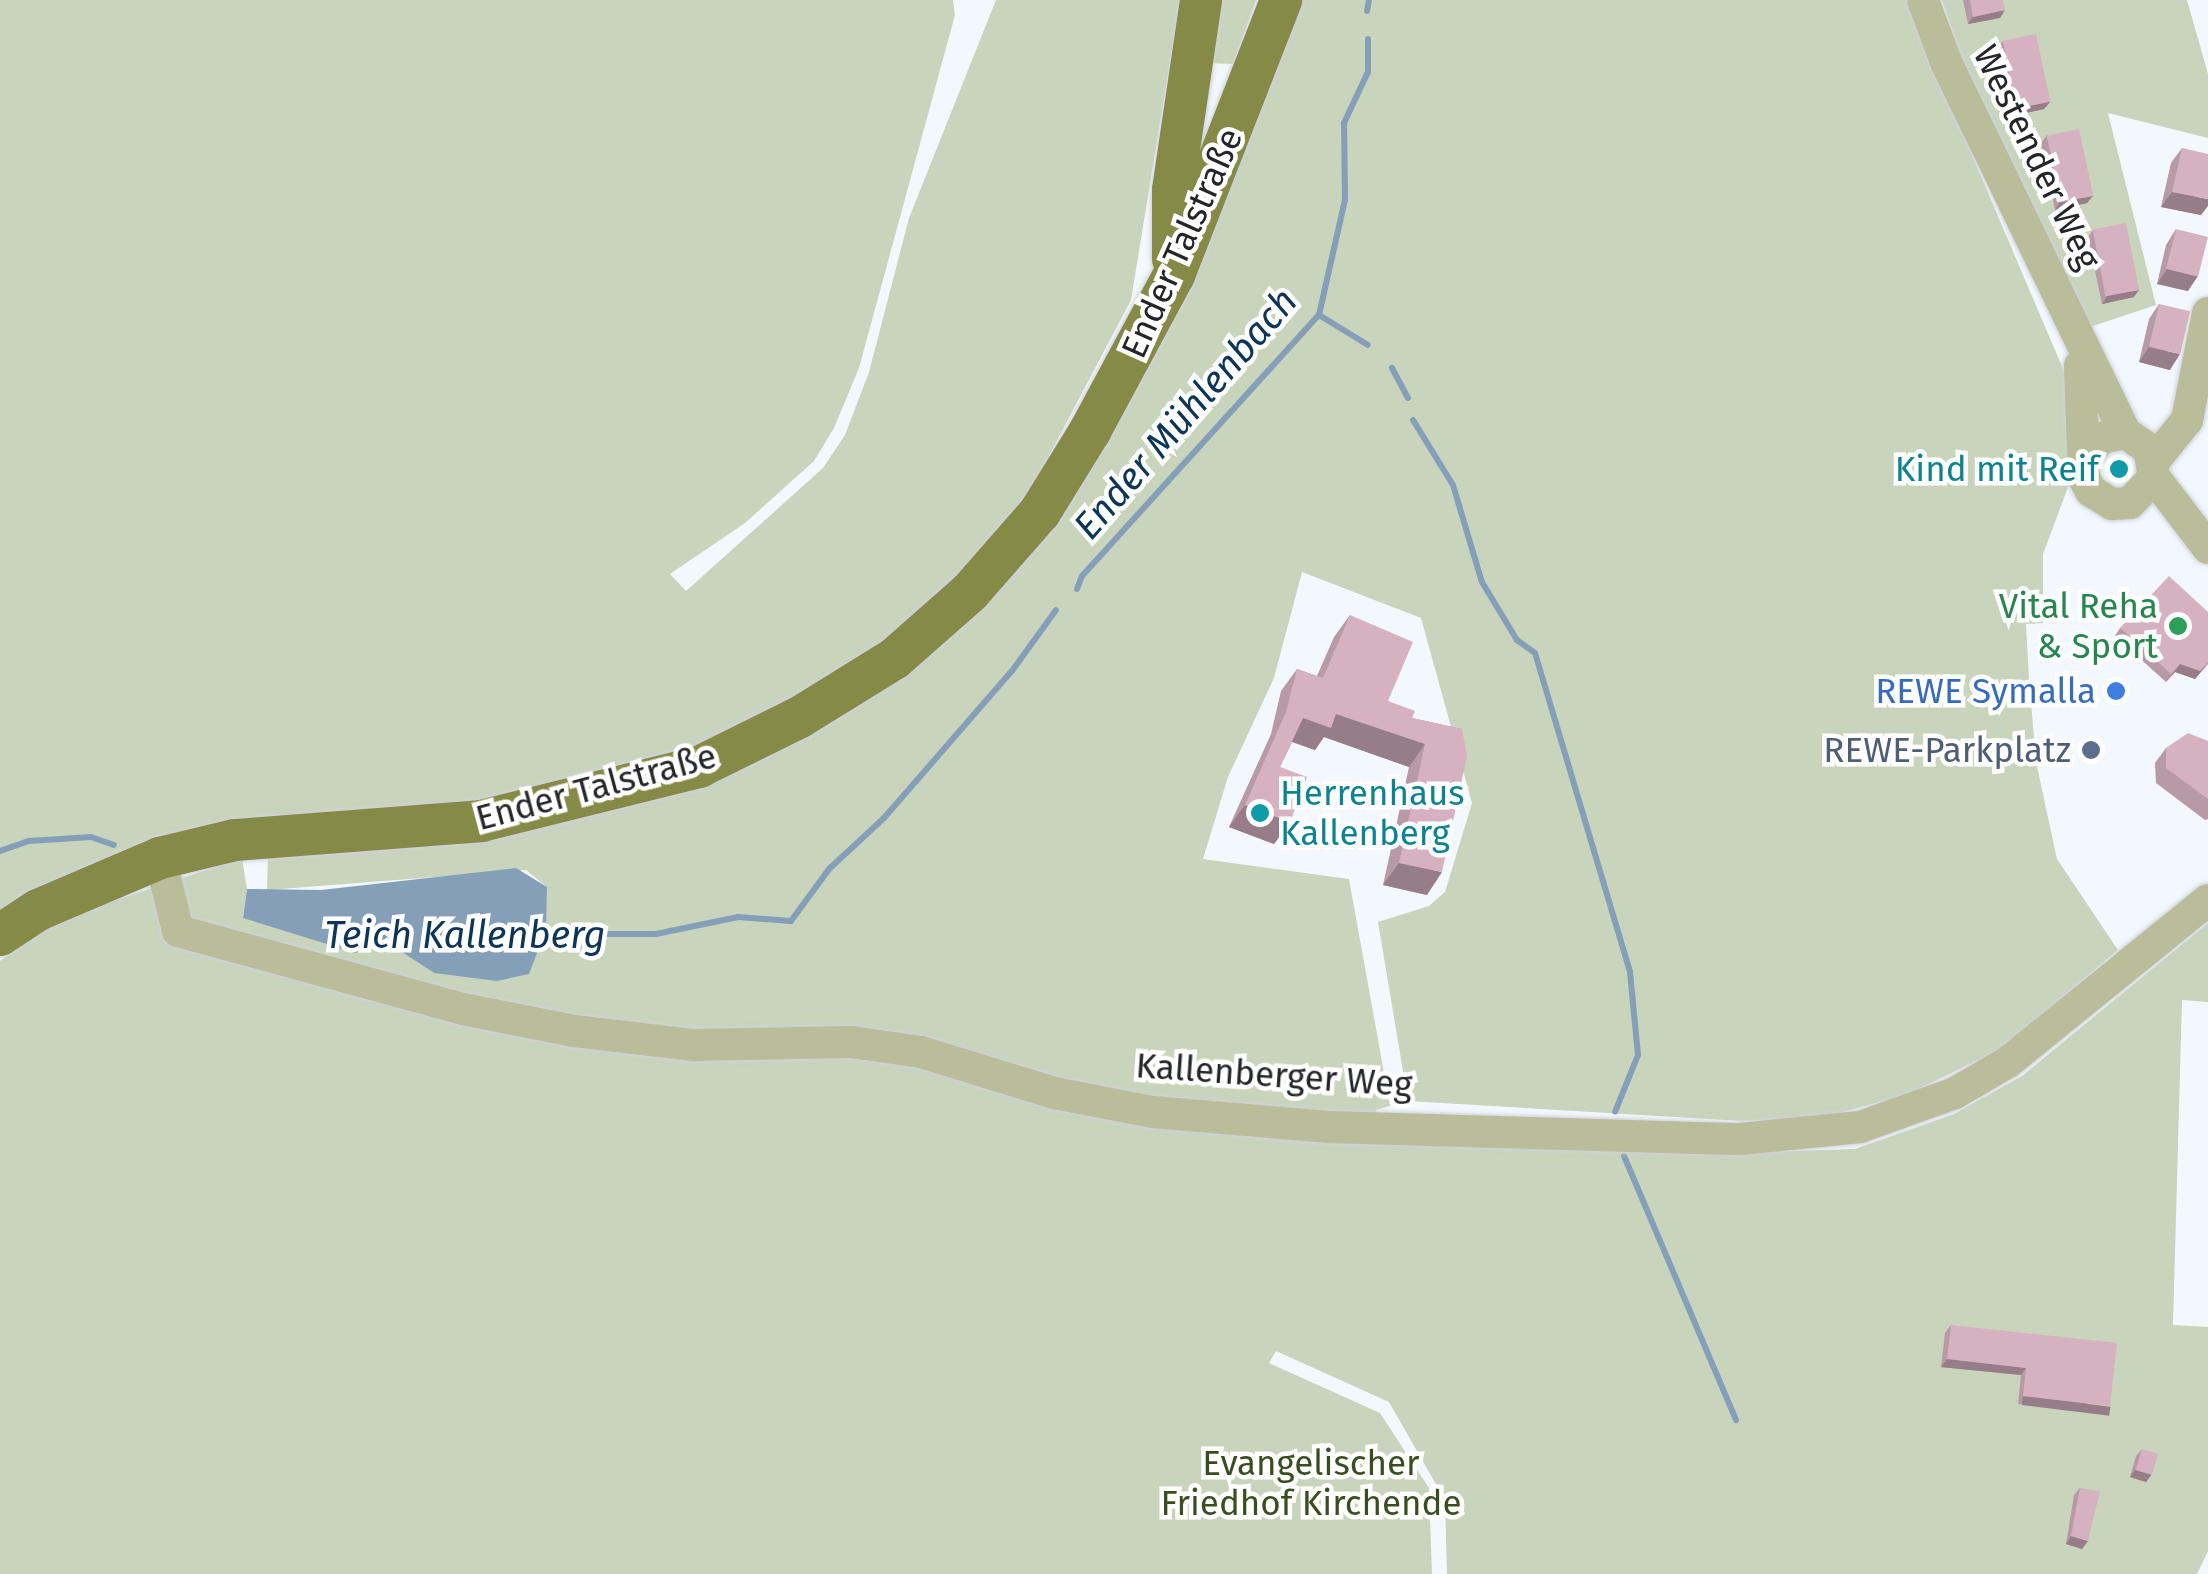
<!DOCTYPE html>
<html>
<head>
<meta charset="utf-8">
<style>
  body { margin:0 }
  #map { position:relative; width:2208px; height:1574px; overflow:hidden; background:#f3f8ff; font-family:"Fira Sans",sans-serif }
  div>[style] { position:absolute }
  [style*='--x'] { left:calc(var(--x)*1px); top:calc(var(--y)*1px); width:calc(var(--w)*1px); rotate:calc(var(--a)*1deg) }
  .green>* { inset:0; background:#c8d4bb }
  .water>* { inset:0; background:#869fb8 }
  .stream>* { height:6px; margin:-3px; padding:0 3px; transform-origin:3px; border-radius:3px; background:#869fb8 }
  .roads { filter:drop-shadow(0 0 2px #ced2d8) drop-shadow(0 0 2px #ced2d8) }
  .minor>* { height:32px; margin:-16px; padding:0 16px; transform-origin:16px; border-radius:16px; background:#babd9a }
  .major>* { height:42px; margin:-21px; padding:0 21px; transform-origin:21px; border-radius:21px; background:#868a47 }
  .wall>* { inset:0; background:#b899a6 }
  .shaded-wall>* { inset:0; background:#967d87; transform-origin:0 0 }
  .building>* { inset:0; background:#d6b2c1; transform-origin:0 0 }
  .dots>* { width:28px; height:28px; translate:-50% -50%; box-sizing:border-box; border:5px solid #fff; border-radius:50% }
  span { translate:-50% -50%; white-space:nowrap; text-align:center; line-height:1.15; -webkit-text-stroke:9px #fff; paint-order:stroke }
  .street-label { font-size:35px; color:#232528 }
  .culture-label { font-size:35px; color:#0d838f }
  .right { translate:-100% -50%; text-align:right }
  .left { translate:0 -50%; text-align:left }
  .leisure-label { font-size:35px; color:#27864d }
  .shop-label { font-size:35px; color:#366cbe }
  .service-label { font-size:35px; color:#4e5e75 }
  .park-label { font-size:35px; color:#394e1f }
  .water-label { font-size:38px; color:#0c3558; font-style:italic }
</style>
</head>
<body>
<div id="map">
  <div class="green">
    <div style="clip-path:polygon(0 0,953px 0,955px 15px,859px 368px,834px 428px,814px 461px,745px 523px,670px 574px,686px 591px,823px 468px,845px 435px,869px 372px,909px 218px,996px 0,1180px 0,1131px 300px,1025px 501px,956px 579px,883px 642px,794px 704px,694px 755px,0 913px)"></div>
    <div style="clip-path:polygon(1219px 0,1256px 0,1233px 64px,1209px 63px)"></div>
    <div style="clip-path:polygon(1292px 0,1906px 0,2069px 383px,2070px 482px,2043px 554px,2043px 623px,2026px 624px,2029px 678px,2036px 762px,2057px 859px,2118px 950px,1999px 1050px,1906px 1095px,1821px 1118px,1741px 1121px,1408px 1101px,1378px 922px,1429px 906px,1445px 892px,1472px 803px,1421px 618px,1302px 572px,1274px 678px,1228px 777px,1203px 859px,1349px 879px,1390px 1106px,1376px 1110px,1384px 1138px,1735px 1153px,1855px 1149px,1954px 1114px,2022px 1076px,2208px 923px,2208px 1002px,2182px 1000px,2173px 1325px,2208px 1327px,2208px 1551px,2197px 1574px,1447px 1574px,1445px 1500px,1389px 1402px,1276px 1351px,1269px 1363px,1380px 1413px,1429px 1488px,1432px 1574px,0 1574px,0 961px,56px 920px,242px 858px,247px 889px,243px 917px,385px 941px,434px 973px,543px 946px,547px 887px,526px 870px,267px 890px,268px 854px,708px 783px,982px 603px)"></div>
    <div style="clip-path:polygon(1942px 0,2187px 0,2208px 74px,2208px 138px,2108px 113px,2156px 305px,2090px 327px,1961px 56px)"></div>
  </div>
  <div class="water">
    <div style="clip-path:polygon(516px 868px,547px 887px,546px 930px,529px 974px,497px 981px,434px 973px,385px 941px,370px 941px,356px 953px,243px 918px,247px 889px,321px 890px)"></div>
  </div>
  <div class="stream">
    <div style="--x:1367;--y:11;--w:11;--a:-80"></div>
    <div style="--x:1319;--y:315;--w:57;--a:31.5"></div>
    <div style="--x:1392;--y:368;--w:34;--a:62"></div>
    <div style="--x:1413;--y:420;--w:76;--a:58.4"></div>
    <div style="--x:1453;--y:485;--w:101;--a:73.4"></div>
    <div style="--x:1482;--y:582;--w:68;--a:58.9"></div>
    <div style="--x:1517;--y:640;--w:22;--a:36"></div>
    <div style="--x:1535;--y:653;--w:333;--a:73.4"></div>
    <div style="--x:1630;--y:972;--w:83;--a:84.5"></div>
    <div style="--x:1638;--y:1055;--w:61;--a:112"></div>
    <div style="--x:1077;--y:589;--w:14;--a:-69"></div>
    <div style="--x:1082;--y:576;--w:353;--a:-47.8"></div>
    <div style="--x:1319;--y:315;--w:118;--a:-77.3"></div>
    <div style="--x:1345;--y:200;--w:77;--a:-90.7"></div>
    <div style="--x:1344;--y:123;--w:56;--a:-64.8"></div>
    <div style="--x:1368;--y:72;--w:33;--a:-90"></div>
    <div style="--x:0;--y:851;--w:31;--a:-19"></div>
    <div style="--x:29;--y:841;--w:62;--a:-3.7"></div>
    <div style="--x:91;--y:837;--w:24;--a:19"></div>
    <div style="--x:595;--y:934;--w:61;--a:0"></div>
    <div style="--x:656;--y:934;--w:84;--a:-11.7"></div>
    <div style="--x:738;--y:917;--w:53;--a:4.3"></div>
    <div style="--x:791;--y:921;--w:64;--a:-53.8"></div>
    <div style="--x:829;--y:869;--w:75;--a:-42.8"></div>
    <div style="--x:884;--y:818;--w:195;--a:-49"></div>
    <div style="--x:1012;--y:671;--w:75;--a:-54.2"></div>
    <div style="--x:1624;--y:1156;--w:287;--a:67"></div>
  </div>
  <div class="roads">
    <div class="minor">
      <div style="--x:1923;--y:0;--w:66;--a:69.6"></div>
      <div style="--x:1946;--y:62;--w:412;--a:64.2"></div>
      <div style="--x:2080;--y:366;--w:112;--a:88"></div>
      <div style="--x:2084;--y:478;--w:15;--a:62"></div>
      <div style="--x:2091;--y:491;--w:25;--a:32"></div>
      <div style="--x:2112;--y:504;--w:18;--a:-3"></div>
      <div style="--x:2130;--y:503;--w:35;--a:-47"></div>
      <div style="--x:2154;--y:477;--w:28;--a:-100"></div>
      <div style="--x:2149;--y:449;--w:29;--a:-146"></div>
      <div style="--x:2125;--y:433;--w:25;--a:168"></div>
      <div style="--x:2101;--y:438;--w:23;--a:130"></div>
      <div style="--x:2154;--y:461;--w:53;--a:-51.2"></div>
      <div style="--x:2187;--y:420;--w:109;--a:-78.9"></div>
      <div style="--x:2154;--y:477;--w:89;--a:52.7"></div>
      <div style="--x:160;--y:858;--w:75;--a:76.1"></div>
      <div style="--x:178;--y:931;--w:295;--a:15.3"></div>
      <div style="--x:463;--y:1009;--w:113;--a:11.2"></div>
      <div style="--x:574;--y:1031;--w:121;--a:6.7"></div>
      <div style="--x:694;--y:1045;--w:157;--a:-1.1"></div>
      <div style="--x:851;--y:1042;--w:71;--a:8.1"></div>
      <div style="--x:921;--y:1052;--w:139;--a:17.1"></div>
      <div style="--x:1054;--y:1093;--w:101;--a:10.9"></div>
      <div style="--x:1153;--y:1112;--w:176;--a:4.9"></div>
      <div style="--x:1328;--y:1127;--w:412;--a:1.7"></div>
      <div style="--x:1740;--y:1139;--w:121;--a:-5.7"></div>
      <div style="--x:1860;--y:1127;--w:101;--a:-19.7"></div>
      <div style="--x:1955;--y:1093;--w:61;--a:-30.3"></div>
      <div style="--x:2008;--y:1062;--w:257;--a:-39"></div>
    </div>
    <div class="major">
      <div style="--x:1173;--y:259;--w:69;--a:-90"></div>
      <div style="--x:1173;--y:190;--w:192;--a:-81.6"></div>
      <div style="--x:0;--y:935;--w:45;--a:-33.3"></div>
      <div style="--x:38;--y:910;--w:133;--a:-23.1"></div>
      <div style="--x:160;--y:858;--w:77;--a:-13.5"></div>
      <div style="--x:235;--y:840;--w:247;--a:-4.4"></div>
      <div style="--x:481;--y:821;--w:225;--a:-13.9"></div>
      <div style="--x:699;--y:767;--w:113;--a:-26.3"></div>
      <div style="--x:800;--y:717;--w:110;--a:-31.7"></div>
      <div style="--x:894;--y:659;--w:101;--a:-41.4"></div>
      <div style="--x:970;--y:592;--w:106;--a:-48.8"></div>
      <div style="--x:1040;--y:512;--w:95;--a:-58.3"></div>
      <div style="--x:1090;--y:431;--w:177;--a:-61.7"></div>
      <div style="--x:1174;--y:275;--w:295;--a:-68.7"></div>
    </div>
  </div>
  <div class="wall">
    <div style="clip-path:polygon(1963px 0,2003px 0,2000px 18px,1968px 24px)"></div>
    <div style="clip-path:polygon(2003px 41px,2050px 102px,2044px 109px,2012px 116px,1998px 49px)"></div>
    <div style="clip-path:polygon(2047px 135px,2087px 203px,2055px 210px,2041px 143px)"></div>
    <div style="clip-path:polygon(2182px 148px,2201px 215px,2161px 207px,2171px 163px)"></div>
    <div style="clip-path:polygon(2176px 229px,2188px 291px,2157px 284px,2166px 245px)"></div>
    <div style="clip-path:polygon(2093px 230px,2134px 297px,2102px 304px,2088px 237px)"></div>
    <div style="clip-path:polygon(2159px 304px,2170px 370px,2139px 362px,2149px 319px)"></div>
    <div style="clip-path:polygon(2208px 612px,2208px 664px,2195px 679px,2175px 672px,2166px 682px,2115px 636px,2120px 628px)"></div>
    <div style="clip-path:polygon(1350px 615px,1388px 701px,1412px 718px,1462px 729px,1427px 895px,1383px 885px,1409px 767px,1324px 737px,1315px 750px,1292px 742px,1280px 767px,1290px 822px,1274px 844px,1229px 827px,1271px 734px,1281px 691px,1297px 669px,1317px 676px,1334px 637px)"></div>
    <div style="clip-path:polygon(2208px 741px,2208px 819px,2205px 820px,2156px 783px,2155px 763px,2166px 748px)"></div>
    <div style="clip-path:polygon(1951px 1325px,2105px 1414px,2018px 1404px,2021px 1375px,1941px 1367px,1945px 1333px)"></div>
    <div style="clip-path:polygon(2142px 1449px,2146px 1482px,2130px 1477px,2136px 1456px)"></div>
    <div style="clip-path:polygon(2080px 1488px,2082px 1549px,2066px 1544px,2074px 1495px)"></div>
  </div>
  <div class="shaded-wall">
    <div style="clip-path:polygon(2005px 10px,2000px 18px,1968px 24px,1973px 17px)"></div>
    <div style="clip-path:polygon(2050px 102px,2044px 109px,2012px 116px,2017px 108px)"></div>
    <div style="clip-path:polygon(2172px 192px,2208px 199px,2208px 206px,2201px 215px,2161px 207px)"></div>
    <div style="clip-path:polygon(2093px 196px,2087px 203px,2055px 210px,2060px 202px)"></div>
    <div style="clip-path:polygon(2167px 269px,2198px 276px,2188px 291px,2157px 284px)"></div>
    <div style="clip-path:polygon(2139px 290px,2134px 297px,2102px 304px,2107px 296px)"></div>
    <div style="clip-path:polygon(2149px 347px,2180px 354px,2170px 370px,2139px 362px)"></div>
    <div style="clip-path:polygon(2208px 663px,2195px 679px,2175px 672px,2166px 682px,2180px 664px)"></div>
    <div style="clip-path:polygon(1336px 714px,1425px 744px,1409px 767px,1324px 737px,1315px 750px,1287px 740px,1303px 718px)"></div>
    <div style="clip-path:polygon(1245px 805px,1290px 822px,1274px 844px,1229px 827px)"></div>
    <div style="clip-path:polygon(1399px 863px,1442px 872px,1427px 895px,1383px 885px)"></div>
    <div style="clip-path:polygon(1947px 1359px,2026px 1368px,2021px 1375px,1941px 1367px)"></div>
    <div style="left:2023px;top:1396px;width:88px;height:9px;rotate:7deg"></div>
    <div style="clip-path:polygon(2135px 1470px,2152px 1474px,2146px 1482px,2130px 1477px)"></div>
    <div style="clip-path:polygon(2071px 1536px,2088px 1541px,2082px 1549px,2066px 1544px)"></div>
  </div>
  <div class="building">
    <div style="clip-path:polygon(1970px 0,2003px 0,2005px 10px,1973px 17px)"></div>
    <div style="left:2036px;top:34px;width:69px;height:34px;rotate:78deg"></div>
    <div style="left:2079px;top:129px;width:68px;height:33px;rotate:78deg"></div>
    <div style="clip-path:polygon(2182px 148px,2208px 154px,2208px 199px,2172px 192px)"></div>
    <div style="left:2126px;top:223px;width:68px;height:34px;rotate:79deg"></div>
    <div style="left:2176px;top:229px;width:33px;height:41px;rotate:14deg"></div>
    <div style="left:2159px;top:304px;width:32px;height:44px;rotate:13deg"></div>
    <div style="clip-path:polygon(2169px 576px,2208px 612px,2208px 663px,2200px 671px,2180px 664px,2171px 674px,2120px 628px)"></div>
    <div style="clip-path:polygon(1350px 615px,1413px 642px,1388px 701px,1415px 711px,1412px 718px,1462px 729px,1467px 756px,1442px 872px,1399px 863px,1425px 744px,1336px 714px,1331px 728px,1303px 718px,1280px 767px,1307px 777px,1290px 822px,1245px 805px,1286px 712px,1297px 669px,1323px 678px)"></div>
    <div style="clip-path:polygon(2188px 733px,2208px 741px,2208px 799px,2166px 768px,2166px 748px)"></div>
    <div style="clip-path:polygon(1951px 1325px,2117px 1343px,2110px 1406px,2023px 1396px,2026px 1368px,1947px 1359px)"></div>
    <div style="left:2142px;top:1449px;width:17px;height:22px;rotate:17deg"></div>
    <div style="clip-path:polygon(2080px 1488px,2100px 1491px,2088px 1541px,2071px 1536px)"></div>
  </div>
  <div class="dots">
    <div style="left:2119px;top:469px;background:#0f9aa8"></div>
    <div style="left:2178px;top:626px;background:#2e9e5b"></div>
    <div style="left:2116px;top:691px;background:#3f7fe0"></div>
    <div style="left:2091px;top:750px;background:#5c6f8a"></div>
    <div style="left:1260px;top:813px;background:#0f9aa8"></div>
  </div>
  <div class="street-label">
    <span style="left:2037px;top:157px;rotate:64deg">Westender Weg</span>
    <span style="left:1182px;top:243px;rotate:-66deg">Ender Talstraße</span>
    <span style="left:596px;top:787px;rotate:-15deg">Ender Talstraße</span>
    <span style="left:1274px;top:1075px;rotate:4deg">Kallenberger Weg</span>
  </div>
  <div class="culture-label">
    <span class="right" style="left:2099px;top:469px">Kind mit Reif</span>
    <span class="left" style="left:1280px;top:813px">Herrenhaus<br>Kallenberg</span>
  </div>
  <div class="leisure-label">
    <span class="right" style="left:2158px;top:626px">Vital Reha<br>&amp; Sport</span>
  </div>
  <div class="shop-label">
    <span class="right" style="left:2096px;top:691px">REWE Symalla</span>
  </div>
  <div class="service-label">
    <span class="right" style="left:2071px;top:750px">REWE-Parkplatz</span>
  </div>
  <div class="park-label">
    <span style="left:1311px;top:1483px">Evangelischer<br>Friedhof Kirchende</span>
  </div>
  <div class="water-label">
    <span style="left:1186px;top:414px;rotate:-49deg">Ender Mühlenbach</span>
    <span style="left:465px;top:936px">Teich Kallenberg</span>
  </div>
</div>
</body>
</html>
